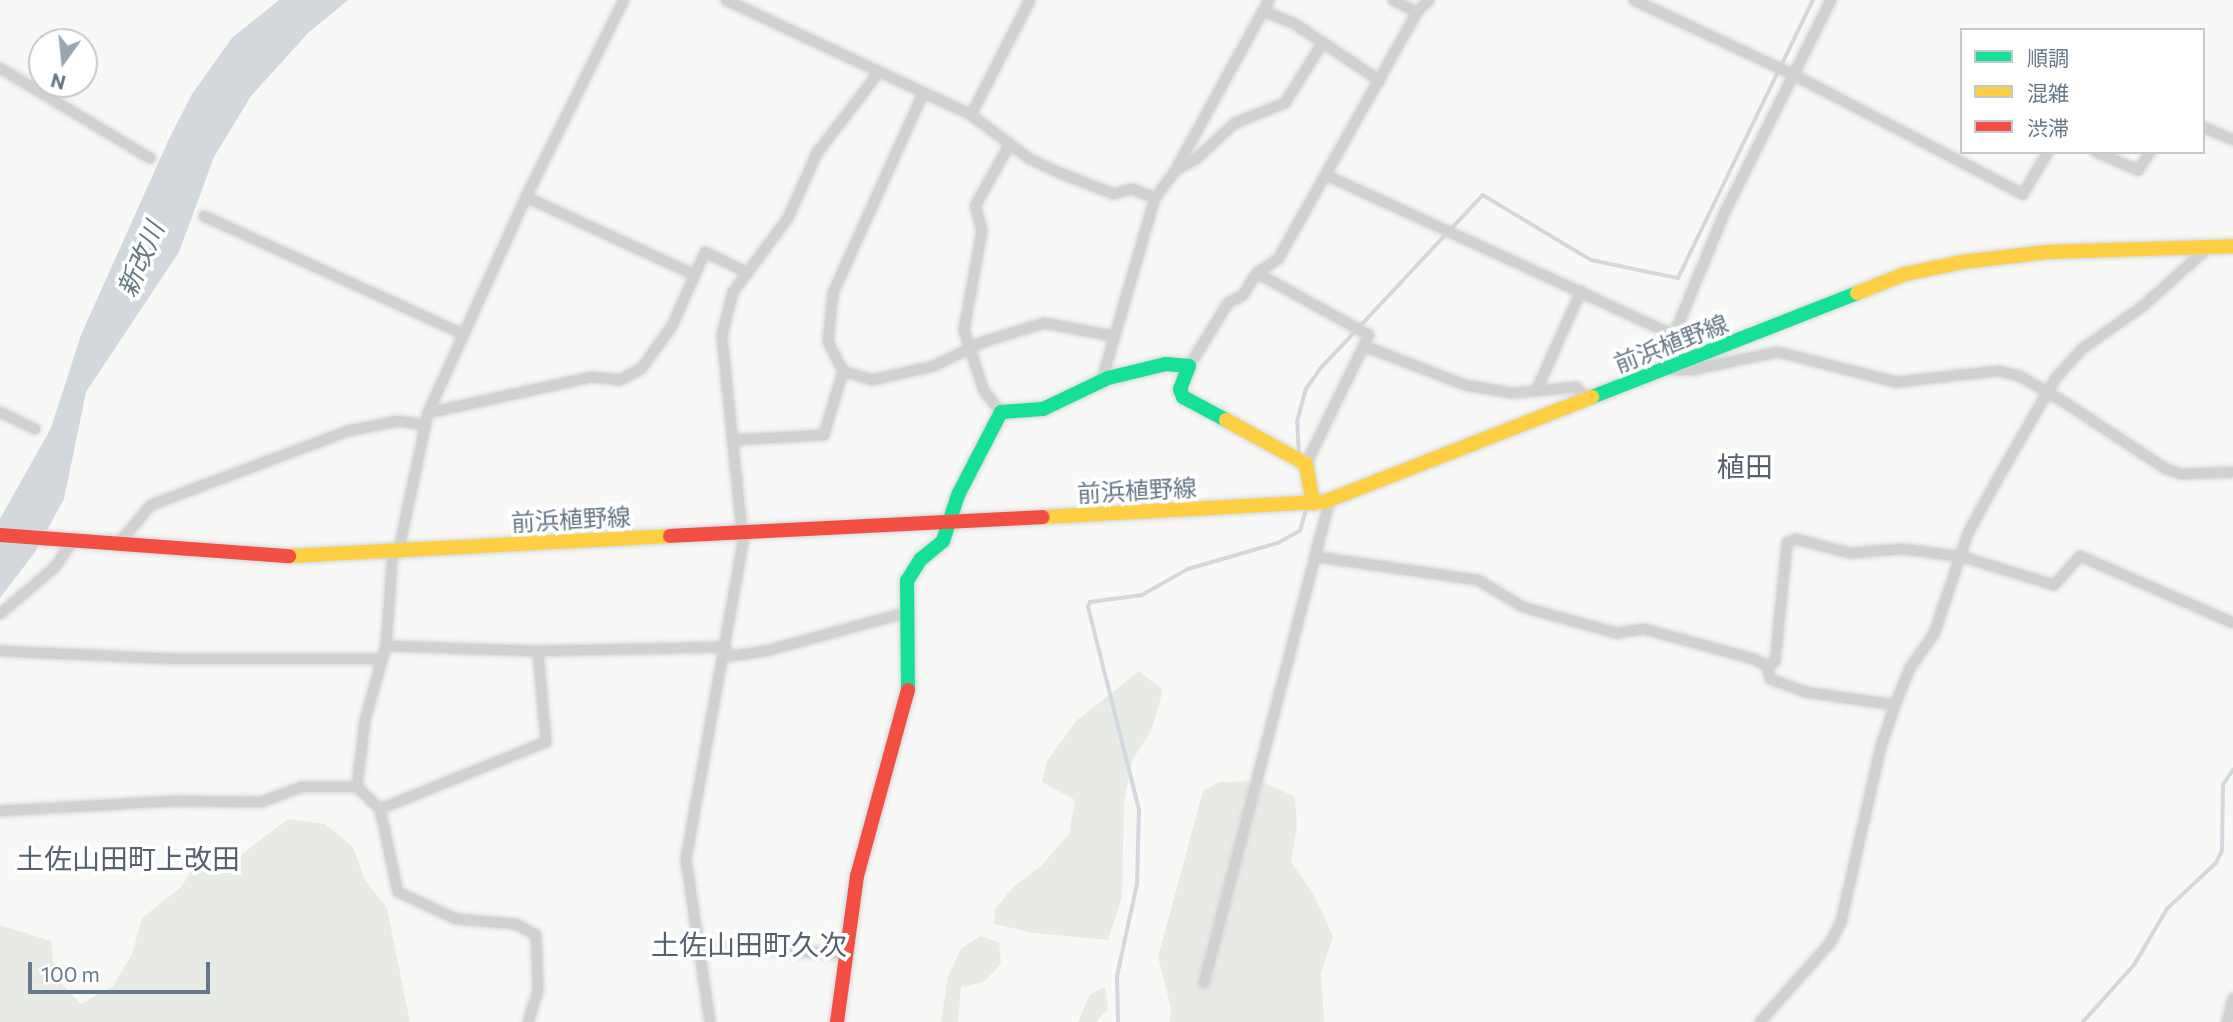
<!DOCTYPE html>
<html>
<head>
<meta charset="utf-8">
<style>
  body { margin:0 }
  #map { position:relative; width:2233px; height:1022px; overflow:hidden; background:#f8f8f7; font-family:Commissioner,"Noto Sans JP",sans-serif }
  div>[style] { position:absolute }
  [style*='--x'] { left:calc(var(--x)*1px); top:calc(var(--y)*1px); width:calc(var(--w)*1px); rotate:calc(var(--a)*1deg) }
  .green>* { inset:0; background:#e8ebe5 }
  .water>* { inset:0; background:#d2d8dc }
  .stream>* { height:3.5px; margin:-1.75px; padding:0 1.75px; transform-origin:1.75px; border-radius:1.75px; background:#d2d8dc }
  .roads { filter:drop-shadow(0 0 2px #d5d6d7) drop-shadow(0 0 2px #d5d6d7) }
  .street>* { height:10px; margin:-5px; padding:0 5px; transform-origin:5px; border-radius:5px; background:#d0d2d2 }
  .fast>* { height:14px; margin:-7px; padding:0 7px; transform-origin:7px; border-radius:7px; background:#16e098 }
  .slow>* { height:14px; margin:-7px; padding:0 7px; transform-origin:7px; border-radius:7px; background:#ffcf43 }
  .jam>* { height:14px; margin:-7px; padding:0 7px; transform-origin:7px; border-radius:7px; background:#f24e42 }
  span { translate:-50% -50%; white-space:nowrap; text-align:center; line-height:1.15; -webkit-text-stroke:7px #fff; paint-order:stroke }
  .street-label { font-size:24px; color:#677888 }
  .water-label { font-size:26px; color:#637983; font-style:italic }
  .quarter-label { font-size:28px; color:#55616d }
  .legend { position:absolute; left:1960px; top:28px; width:245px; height:126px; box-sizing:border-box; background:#fff; border:2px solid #c2c9cf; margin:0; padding:9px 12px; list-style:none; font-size:21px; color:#677888 }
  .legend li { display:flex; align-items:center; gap:14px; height:35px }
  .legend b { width:35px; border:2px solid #c2c9cf }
  .north { position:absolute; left:28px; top:28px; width:70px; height:70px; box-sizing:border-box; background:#fff; border:2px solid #c2c9cf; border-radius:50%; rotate:195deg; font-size:19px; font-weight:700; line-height:28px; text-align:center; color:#677888 }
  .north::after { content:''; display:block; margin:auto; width:24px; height:32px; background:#9aa5af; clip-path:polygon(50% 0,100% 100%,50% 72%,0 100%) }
  .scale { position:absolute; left:28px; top:962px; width:182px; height:32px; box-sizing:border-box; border:4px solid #677888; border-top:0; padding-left:9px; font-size:21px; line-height:24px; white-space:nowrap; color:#677888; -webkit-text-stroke:5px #fff; paint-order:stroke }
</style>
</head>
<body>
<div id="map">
  <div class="green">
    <div style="clip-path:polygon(1139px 671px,1163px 690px,1151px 731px,1132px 761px,1124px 801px,1122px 897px,1108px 940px,1033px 933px,994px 924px,995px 909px,1014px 886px,1041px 866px,1069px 834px,1075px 800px,1042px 782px,1047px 761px,1076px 721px)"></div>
    <div style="clip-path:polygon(1261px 781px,1295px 797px,1297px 827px,1291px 862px,1314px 895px,1333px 936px,1321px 973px,1324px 1022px,1170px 1022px,1171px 1008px,1158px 957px,1203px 791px,1219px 782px)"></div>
    <div style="clip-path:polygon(288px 819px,325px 824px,353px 847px,365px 880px,387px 908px,410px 1022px,0 1022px,0 925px,51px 941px,55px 977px,81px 1004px,113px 986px,132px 954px,142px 918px,181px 887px,201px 857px,229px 864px)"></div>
    <div style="clip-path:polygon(980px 936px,999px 942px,1001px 964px,984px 982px,961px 987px,958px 1022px,941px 1022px,948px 976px,961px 949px)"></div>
    <div style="clip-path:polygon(1105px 987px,1108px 1009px,1096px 1022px,1078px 1022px,1090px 994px)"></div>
  </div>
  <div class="water">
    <div style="clip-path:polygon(279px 0,348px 0,308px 33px,251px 96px,214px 157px,179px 252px,86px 392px,64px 499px,35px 552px,0 598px,0 519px,51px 428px,81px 335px,169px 139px,192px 94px,232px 38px)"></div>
  </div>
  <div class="stream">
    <div style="--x:1299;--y:455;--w:33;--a:-93"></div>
    <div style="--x:1297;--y:422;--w:34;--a:-75"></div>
    <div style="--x:1306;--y:389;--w:24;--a:-55"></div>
    <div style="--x:1320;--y:369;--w:238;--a:-46.9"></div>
    <div style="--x:1483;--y:195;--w:126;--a:31"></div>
    <div style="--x:1591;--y:260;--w:89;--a:11.7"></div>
    <div style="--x:1678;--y:278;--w:309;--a:-64.1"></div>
    <div style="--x:1118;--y:1022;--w:46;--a:-91.2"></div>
    <div style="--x:1117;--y:976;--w:94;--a:-77.7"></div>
    <div style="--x:1137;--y:884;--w:74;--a:-88.5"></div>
    <div style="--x:1139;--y:810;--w:209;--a:-104.1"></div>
    <div style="--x:1088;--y:607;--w:5;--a:-68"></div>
    <div style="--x:1090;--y:602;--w:52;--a:-7.7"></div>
    <div style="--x:1142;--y:595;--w:53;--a:-29.5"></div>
    <div style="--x:1188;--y:569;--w:94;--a:-16.1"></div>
    <div style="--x:1278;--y:543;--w:25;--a:-29"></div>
    <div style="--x:1300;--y:531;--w:25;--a:-74"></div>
    <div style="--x:2083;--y:1022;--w:76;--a:-48.2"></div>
    <div style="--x:2134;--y:965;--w:65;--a:-59.5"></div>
    <div style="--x:2167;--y:909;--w:67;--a:-43.2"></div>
    <div style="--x:2216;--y:863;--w:13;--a:-63"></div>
    <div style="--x:2222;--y:851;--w:66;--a:-89.1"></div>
    <div style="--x:2223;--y:785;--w:18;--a:-56"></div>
  </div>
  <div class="roads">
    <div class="street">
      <div style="--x:726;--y:0;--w:271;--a:25.1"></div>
      <div style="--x:971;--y:115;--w:74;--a:36.7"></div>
      <div style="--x:1030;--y:159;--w:33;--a:25"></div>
      <div style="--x:1060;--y:173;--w:58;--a:21.3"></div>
      <div style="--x:1114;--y:194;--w:19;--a:-16"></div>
      <div style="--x:1132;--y:189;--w:25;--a:21"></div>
      <div style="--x:1393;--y:0;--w:27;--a:27"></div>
      <div style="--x:1417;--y:12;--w:17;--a:-45"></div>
      <div style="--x:1634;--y:0;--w:177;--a:25.1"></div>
      <div style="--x:1794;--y:75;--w:258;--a:27.5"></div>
      <div style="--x:2023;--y:194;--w:49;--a:-59.2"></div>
      <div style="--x:1831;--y:0;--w:239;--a:116.6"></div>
      <div style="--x:1724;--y:214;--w:131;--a:112.5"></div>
      <div style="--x:1674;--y:335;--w:36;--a:104"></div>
      <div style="--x:1665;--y:370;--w:26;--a:0"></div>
      <div style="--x:1691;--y:370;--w:89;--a:-11.7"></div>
      <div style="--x:1778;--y:352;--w:122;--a:14.3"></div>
      <div style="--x:1896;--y:382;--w:103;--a:-6.2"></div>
      <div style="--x:1998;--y:371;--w:23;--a:13"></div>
      <div style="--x:2020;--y:376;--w:51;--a:30.6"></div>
      <div style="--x:2064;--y:402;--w:122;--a:33.3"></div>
      <div style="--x:2166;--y:469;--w:16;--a:18"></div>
      <div style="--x:2181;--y:474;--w:52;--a:-2.2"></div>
      <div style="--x:1263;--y:11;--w:35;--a:22"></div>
      <div style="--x:1295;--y:24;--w:102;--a:33.8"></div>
      <div style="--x:0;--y:68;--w:175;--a:31"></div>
      <div style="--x:971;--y:115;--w:129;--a:-62.8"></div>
      <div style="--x:2203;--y:127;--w:33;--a:23"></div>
      <div style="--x:2096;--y:152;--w:46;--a:23.2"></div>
      <div style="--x:2138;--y:170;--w:22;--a:-56"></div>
      <div style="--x:1176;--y:170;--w:23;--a:-29"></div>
      <div style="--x:1196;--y:159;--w:53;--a:-42.7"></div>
      <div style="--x:1235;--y:123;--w:54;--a:-21.8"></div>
      <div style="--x:1285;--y:103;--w:70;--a:-57.9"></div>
      <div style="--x:1328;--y:176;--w:381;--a:24.7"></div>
      <div style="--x:526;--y:197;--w:186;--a:24.8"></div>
      <div style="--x:204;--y:216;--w:285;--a:24.5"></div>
      <div style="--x:1257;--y:273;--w:128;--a:29"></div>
      <div style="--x:1369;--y:335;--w:144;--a:116"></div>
      <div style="--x:1581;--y:291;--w:110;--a:114.2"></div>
      <div style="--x:1536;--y:391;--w:40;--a:-5.7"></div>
      <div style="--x:1576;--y:387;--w:18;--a:47"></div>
      <div style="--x:1364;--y:346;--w:108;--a:21.1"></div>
      <div style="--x:1465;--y:385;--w:49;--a:9.5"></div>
      <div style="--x:1513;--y:393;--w:23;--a:-5"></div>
      <div style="--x:1189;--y:366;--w:74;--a:-58.2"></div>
      <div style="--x:1228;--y:303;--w:17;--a:-28"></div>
      <div style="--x:1243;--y:295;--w:26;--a:-58"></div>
      <div style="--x:1257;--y:273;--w:25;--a:-34"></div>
      <div style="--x:1278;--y:259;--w:283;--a:-60.6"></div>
      <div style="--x:843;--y:371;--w:33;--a:-117"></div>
      <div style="--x:828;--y:342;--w:49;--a:-84.2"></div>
      <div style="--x:833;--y:293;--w:218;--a:-65.7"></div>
      <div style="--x:1102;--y:380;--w:190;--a:-73.8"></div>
      <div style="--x:1155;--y:198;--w:34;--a:-53"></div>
      <div style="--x:1175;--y:171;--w:195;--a:-61.2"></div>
      <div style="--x:0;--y:412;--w:39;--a:26"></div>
      <div style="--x:1001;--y:412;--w:27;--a:-129"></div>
      <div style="--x:984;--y:391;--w:64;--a:-108.2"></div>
      <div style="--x:964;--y:330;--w:102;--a:-79.8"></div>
      <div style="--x:982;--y:230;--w:25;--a:-106"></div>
      <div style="--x:975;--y:206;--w:71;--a:-60.6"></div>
      <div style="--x:428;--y:413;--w:168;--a:-12.4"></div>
      <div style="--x:592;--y:377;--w:28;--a:6"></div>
      <div style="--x:620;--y:380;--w:24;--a:-28"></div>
      <div style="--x:641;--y:369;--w:53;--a:-54.2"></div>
      <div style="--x:672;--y:326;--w:81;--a:-66"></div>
      <div style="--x:705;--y:252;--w:48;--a:26"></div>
      <div style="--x:734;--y:440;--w:90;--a:-3.2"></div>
      <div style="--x:824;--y:435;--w:67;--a:-73.5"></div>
      <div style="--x:843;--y:371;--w:30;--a:17"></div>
      <div style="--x:872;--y:380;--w:64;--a:-12.7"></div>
      <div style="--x:934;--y:366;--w:55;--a:-26.1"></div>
      <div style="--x:983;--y:342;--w:64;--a:-17.3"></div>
      <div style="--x:1044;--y:323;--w:70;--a:10.7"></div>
      <div style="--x:117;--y:545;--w:52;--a:-49.6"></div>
      <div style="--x:151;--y:505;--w:210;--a:-20.6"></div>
      <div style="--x:348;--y:431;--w:50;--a:-11.5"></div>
      <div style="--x:397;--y:421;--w:28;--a:8"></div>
      <div style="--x:399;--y:549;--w:139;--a:-78"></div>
      <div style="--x:428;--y:413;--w:237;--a:-65.6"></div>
      <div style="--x:526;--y:197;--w:220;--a:-63.6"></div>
      <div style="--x:1318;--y:557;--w:162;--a:8.2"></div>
      <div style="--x:1478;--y:580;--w:52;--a:31"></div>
      <div style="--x:1523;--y:607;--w:97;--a:15.6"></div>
      <div style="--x:1616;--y:633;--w:28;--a:-8"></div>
      <div style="--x:1644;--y:629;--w:114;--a:15.3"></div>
      <div style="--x:1754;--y:659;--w:15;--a:28"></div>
      <div style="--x:1767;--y:666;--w:13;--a:77"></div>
      <div style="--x:1770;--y:679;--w:37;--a:20"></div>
      <div style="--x:1805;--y:692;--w:91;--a:8.2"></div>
      <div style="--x:0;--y:614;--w:72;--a:-40.5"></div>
      <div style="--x:55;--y:567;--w:34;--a:-56"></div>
      <div style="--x:386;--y:646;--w:152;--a:1.9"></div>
      <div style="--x:538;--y:651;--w:188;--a:-1.2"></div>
      <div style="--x:0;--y:651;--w:176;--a:2.6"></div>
      <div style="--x:176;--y:659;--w:206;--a:0"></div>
      <div style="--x:724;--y:657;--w:42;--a:-8.1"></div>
      <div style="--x:766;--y:651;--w:148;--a:-15.3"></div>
      <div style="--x:1767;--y:666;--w:9;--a:-27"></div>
      <div style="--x:1775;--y:662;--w:120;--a:-84.2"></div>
      <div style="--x:1787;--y:543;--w:10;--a:-24"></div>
      <div style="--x:1796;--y:539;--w:55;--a:14.8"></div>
      <div style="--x:1849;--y:553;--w:54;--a:-4.2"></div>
      <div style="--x:1903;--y:549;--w:61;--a:7.6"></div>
      <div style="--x:1963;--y:557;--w:95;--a:17.1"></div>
      <div style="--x:2054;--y:585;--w:39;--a:-48"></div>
      <div style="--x:2080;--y:556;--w:167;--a:23.6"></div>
      <div style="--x:357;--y:787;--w:67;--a:-83.2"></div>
      <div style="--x:365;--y:720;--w:77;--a:-74.2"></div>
      <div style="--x:386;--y:646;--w:96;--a:-85.8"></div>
      <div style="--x:380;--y:809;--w:85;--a:77.8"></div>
      <div style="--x:398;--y:892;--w:64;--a:25"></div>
      <div style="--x:456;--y:919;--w:60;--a:4.8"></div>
      <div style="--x:516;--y:924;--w:23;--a:29"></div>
      <div style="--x:536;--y:935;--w:55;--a:87.9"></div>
      <div style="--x:538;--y:990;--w:34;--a:107"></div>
      <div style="--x:0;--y:811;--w:173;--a:-3.3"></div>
      <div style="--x:173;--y:801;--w:88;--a:0.7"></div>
      <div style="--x:261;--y:802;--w:44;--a:-20.1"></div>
      <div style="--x:302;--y:787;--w:55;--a:0"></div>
      <div style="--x:357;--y:787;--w:32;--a:44"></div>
      <div style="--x:380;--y:809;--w:179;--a:-22"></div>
      <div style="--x:546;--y:742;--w:91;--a:-95"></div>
      <div style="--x:697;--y:945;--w:149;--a:3.5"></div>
      <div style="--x:1204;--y:983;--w:499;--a:-75.4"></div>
      <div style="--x:710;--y:1022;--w:165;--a:-98.4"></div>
      <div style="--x:686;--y:859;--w:321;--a:-79.8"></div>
      <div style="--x:743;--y:543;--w:209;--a:-95.8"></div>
      <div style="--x:722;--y:335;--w:44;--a:-75.7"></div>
      <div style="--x:733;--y:292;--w:92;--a:-53.4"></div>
      <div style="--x:788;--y:218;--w:71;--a:-66"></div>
      <div style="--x:817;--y:153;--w:103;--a:-52.5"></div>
      <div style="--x:1760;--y:1022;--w:106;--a:-48.5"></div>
      <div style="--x:1830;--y:943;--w:24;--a:-62"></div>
      <div style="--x:1841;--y:922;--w:180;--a:-77.2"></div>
      <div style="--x:1881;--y:746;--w:43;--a:-71.1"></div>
      <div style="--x:1895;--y:705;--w:40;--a:-68"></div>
      <div style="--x:1910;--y:668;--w:42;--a:-54.8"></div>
      <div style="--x:1934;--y:634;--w:107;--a:-71.4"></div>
      <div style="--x:1968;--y:533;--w:60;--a:-61.3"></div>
      <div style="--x:1997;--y:480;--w:116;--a:-60.1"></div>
      <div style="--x:2055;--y:379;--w:40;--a:-48"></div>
      <div style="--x:2082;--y:349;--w:75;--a:-35.2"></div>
      <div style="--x:2143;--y:306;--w:90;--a:-41.8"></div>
      <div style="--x:2227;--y:1022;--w:24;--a:-75"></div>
    </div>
    <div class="fast">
      <div style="--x:1592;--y:397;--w:285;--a:-21.4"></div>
      <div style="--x:908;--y:690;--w:109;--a:-90.5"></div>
      <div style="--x:907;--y:581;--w:26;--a:-58"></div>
      <div style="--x:921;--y:559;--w:28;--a:-39"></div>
      <div style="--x:943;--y:541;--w:48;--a:-71.9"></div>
      <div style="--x:958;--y:495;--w:93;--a:-62.6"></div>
      <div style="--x:1001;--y:412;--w:42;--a:-4.1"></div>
      <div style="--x:1043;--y:409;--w:72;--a:-25.5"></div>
      <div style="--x:1108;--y:378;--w:60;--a:-13.6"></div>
      <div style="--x:1166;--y:364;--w:23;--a:5"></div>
      <div style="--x:1189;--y:366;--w:25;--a:111"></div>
      <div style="--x:1180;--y:389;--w:9;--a:69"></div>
      <div style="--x:1183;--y:397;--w:49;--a:28.1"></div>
    </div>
    <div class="slow">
      <div style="--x:1857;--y:293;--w:52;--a:-21.6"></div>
      <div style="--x:1905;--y:274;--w:58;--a:-11.9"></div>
      <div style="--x:1962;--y:262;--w:86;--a:-6.7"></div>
      <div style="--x:2047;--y:252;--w:186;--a:-1.8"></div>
      <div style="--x:1226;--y:420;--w:91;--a:28.8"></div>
      <div style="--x:1306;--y:464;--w:40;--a:80"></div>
      <div style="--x:1043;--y:517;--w:281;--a:-3.1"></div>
      <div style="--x:1324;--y:502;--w:288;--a:-21.4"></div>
      <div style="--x:289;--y:556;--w:382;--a:-3"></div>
    </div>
    <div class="jam">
      <div style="--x:0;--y:535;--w:290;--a:4.2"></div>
      <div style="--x:670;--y:536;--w:373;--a:-2.9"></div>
      <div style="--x:837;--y:1022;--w:147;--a:-82.2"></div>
      <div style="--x:857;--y:876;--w:193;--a:-74.7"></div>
    </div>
  </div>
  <div class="street-label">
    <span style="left:1671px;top:343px;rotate:-21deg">前浜植野線</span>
    <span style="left:1137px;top:490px;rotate:-3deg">前浜植野線</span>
    <span style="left:571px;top:519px;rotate:-3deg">前浜植野線</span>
  </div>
  <div class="water-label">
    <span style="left:140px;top:259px;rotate:-67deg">新改川</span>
  </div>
  <div class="quarter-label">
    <span style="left:1745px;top:466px">植田</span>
    <span style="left:128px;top:858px">土佐山田町上改田</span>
    <span style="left:749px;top:944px">土佐山田町久次</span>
  </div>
  <ul class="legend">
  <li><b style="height:9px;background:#16e098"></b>順調</li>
  <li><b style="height:9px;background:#ffcf43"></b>混雑</li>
  <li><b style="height:9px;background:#f24e42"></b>渋滞</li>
  </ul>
  <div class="north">N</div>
  <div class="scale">100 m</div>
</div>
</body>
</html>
